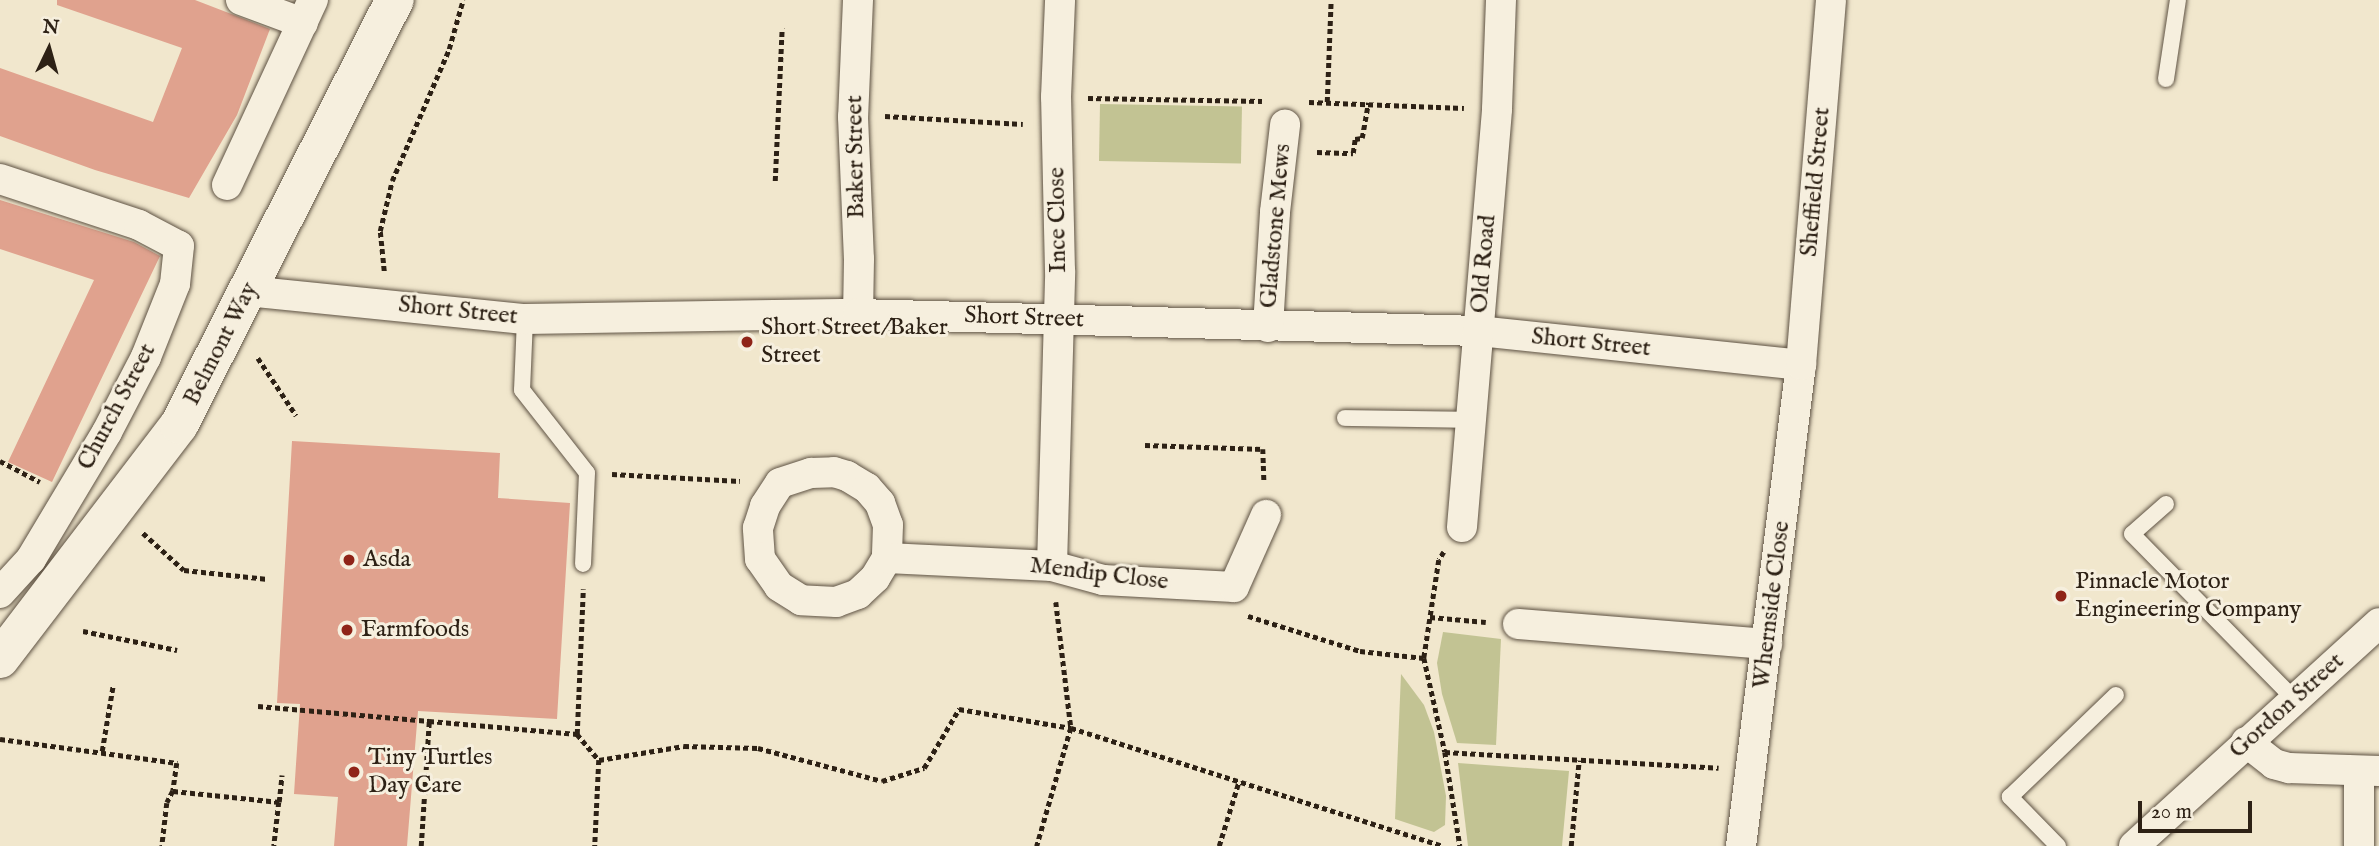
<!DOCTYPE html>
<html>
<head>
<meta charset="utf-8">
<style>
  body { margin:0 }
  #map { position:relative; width:2379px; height:846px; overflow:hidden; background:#f1e7cd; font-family:"IM FELL English",serif }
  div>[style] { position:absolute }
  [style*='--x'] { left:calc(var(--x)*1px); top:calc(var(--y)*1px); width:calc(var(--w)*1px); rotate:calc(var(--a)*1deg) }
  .green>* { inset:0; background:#c2c393; transform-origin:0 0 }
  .building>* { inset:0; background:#e0a28e }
  .path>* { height:4.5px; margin-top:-2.25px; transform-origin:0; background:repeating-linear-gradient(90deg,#2d2115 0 5px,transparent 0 8.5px) }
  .roads { filter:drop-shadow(0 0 2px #5e5243) drop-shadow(0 0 2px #5e5243) }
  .service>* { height:16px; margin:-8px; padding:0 8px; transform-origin:8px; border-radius:8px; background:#f6efde }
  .minor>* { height:30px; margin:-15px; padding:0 15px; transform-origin:15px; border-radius:15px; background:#f6efde }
  .tertiary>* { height:38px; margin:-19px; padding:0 19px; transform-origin:19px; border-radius:19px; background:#f6efde }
  .dots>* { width:19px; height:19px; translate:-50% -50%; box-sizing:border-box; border:4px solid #f6efde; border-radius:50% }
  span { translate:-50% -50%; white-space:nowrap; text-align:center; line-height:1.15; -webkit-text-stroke:6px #f6efde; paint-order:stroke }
  .street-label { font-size:24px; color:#2d2115 }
  .poi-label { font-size:24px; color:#2d2115 }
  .left { translate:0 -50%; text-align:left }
  .north { position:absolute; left:14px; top:14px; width:70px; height:70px; -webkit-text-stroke:5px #f6efde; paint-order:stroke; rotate:5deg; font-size:19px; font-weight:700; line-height:28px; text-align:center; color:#2d2115 }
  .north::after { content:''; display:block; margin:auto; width:24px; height:32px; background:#2d2115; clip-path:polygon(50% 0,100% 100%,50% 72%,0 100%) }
  .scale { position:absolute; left:2138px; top:801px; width:114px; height:32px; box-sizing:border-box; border:4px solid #2d2115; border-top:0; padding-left:9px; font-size:21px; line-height:24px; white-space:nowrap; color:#2d2115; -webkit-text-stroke:5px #f6efde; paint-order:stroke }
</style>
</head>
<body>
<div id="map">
  <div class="green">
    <div style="left:1100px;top:104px;width:142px;height:57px;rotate:1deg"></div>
    <div style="clip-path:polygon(1443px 632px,1501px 639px,1496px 745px,1457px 743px,1442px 694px,1437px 663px)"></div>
    <div style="clip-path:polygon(1401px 674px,1424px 705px,1434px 732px,1446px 796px,1445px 825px,1434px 832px,1395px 819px)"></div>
    <div style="clip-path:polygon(1458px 763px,1569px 771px,1562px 846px,1468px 846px)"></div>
  </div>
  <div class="building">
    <div style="clip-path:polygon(57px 0,195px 0,270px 29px,237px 115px,189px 198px,95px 170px,0 136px,0 68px,153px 122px,182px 48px,57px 5px)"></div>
    <div style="clip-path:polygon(0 200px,134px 242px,160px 256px,52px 482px,8px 462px,94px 280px,0 249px)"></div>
    <div style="clip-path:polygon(292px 441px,500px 453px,498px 498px,570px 503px,557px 719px,418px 711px,407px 846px,334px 846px,338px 797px,294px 794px,300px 704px,277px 703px)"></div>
  </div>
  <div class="path">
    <div style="--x:1088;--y:98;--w:174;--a:1"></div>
    <div style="--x:1309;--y:102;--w:155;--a:2.2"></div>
    <div style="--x:1327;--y:102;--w:102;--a:-87.8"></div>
    <div style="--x:885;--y:116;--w:138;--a:3.3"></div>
    <div style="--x:1317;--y:152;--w:36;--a:2"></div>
    <div style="--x:1353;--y:153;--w:14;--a:-82"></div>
    <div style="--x:1355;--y:139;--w:7;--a:-8"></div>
    <div style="--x:1362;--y:138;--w:36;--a:-80"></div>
    <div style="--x:775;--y:181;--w:153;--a:-87.4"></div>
    <div style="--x:384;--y:271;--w:40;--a:-95.7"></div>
    <div style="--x:380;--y:231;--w:51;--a:-76.5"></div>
    <div style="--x:392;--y:181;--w:144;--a:-66.6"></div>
    <div style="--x:449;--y:49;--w:51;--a:-74.1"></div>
    <div style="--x:258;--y:358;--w:69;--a:56.3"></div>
    <div style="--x:1145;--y:445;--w:118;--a:1.9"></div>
    <div style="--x:1263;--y:449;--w:32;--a:88"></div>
    <div style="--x:0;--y:461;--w:45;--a:27.7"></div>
    <div style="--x:612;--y:474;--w:128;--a:3.1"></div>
    <div style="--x:143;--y:533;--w:55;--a:42.1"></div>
    <div style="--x:184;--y:570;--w:84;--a:6.1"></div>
    <div style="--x:1444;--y:552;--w:9;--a:122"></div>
    <div style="--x:1439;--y:560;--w:99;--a:98.7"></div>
    <div style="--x:1424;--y:658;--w:96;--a:77.4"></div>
    <div style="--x:1445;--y:752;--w:95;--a:80.9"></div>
    <div style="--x:1056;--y:602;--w:127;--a:83.2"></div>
    <div style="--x:1071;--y:728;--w:390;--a:17.6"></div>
    <div style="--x:1248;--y:616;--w:117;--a:17.4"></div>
    <div style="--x:1360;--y:651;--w:64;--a:6.2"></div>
    <div style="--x:1430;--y:617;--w:56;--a:5.1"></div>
    <div style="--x:83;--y:631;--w:96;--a:11.4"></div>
    <div style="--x:258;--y:706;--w:172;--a:5"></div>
    <div style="--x:577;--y:734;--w:34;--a:50"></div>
    <div style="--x:599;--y:760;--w:86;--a:92.7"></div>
    <div style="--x:0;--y:739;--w:179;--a:7.7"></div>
    <div style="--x:177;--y:763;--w:28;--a:98"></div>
    <div style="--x:173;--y:791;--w:13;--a:117"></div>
    <div style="--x:167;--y:803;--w:43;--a:96.6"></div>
    <div style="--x:102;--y:751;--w:67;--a:-80.5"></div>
    <div style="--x:1445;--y:752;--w:274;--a:3.3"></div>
    <div style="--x:599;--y:760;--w:86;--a:-9.4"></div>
    <div style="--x:684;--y:746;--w:74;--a:1.5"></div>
    <div style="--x:758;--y:748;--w:128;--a:14.9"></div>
    <div style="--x:882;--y:781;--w:44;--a:-17.2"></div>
    <div style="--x:924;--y:768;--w:69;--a:-59.3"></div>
    <div style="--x:959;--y:709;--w:114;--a:9.6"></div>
    <div style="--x:1071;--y:728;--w:123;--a:106.1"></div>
    <div style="--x:173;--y:791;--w:107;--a:5.9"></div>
    <div style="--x:279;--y:802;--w:44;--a:96.5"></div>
    <div style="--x:279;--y:802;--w:27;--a:-84"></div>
    <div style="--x:421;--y:846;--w:125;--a:-86.3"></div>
    <div style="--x:429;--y:721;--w:149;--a:5"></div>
    <div style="--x:577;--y:734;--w:145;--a:-87.6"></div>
    <div style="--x:1219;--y:846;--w:68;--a:-72.9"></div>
    <div style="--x:1571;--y:846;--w:86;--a:-84.7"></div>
  </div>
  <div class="roads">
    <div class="service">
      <div style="--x:2166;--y:79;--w:80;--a:-81.4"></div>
      <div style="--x:525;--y:319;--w:71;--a:92.4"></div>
      <div style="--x:522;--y:390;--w:105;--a:51.9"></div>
      <div style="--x:587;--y:473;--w:91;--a:92.5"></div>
      <div style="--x:1345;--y:418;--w:127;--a:0.9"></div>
      <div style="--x:2166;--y:504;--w:45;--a:138.6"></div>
      <div style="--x:2132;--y:534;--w:231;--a:45.5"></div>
      <div style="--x:2058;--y:846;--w:69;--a:-134.4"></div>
      <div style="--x:2010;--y:797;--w:147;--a:-43.9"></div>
    </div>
    <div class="minor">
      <div style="--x:241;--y:0;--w:66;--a:20.4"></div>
      <div style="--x:858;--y:0;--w:117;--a:92.4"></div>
      <div style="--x:853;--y:117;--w:142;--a:87.6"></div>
      <div style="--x:859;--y:259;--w:55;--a:91"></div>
      <div style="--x:0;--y:179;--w:146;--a:18.3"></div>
      <div style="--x:139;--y:225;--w:45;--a:27.7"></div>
      <div style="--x:179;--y:246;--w:38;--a:96"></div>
      <div style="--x:175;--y:284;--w:79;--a:111.7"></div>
      <div style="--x:146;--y:357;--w:85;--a:117.5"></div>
      <div style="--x:107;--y:432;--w:148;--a:120.9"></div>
      <div style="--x:31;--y:559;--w:46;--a:132.4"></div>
      <div style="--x:227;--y:185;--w:204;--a:-65.1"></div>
      <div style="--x:247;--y:291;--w:279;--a:5.8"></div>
      <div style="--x:525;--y:319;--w:333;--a:-0.9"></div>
      <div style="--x:858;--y:314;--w:620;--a:1.57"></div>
      <div style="--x:1478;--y:331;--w:325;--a:6"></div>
      <div style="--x:1268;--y:327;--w:115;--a:-86.5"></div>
      <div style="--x:1275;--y:212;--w:88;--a:-83.4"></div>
      <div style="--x:834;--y:472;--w:14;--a:17"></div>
      <div style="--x:847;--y:476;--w:23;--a:31"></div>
      <div style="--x:867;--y:488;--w:20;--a:49"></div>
      <div style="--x:880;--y:503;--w:23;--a:70"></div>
      <div style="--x:888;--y:525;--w:33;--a:92"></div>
      <div style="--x:887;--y:558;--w:23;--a:121"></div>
      <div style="--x:875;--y:578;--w:23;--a:137"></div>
      <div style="--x:858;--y:594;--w:23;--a:160"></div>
      <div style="--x:836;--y:602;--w:35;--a:-177"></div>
      <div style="--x:801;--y:600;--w:26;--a:-148"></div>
      <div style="--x:779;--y:586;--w:33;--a:-125"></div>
      <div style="--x:760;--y:559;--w:31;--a:-94"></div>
      <div style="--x:758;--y:528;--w:23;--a:-72"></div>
      <div style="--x:765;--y:506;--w:27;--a:-57"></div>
      <div style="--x:780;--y:483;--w:33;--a:-18"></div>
      <div style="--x:811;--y:473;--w:23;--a:-2"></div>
      <div style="--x:1462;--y:527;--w:419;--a:-85.2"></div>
      <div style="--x:1497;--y:109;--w:109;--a:-87.9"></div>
      <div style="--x:887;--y:558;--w:165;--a:2.8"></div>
      <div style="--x:1052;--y:566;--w:53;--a:15.4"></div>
      <div style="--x:1103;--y:580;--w:131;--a:3.1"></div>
      <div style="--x:1234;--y:587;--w:79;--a:-66"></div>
      <div style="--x:1052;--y:566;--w:295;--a:-88.4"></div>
      <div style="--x:1060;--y:271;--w:174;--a:-91.3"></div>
      <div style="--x:1056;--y:97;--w:97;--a:-87.6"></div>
      <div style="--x:1518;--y:624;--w:250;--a:4.6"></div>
      <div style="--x:2246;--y:742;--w:36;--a:38"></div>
      <div style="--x:2274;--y:764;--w:16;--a:15"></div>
      <div style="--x:2289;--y:768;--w:90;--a:1.9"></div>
      <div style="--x:2359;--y:771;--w:75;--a:90"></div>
      <div style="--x:1741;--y:846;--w:485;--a:-82.9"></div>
      <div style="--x:1801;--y:365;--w:366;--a:-85.3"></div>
      <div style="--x:2134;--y:846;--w:331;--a:-42.3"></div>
    </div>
    <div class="tertiary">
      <div style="--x:0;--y:659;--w:295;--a:-52.6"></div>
      <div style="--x:179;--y:425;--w:477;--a:-63.1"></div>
    </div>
  </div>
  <div class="dots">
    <div style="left:747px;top:342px;background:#8f2418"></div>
    <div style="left:349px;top:560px;background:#8f2418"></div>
    <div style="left:2061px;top:596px;background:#8f2418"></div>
    <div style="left:347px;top:630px;background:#8f2418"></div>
    <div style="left:354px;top:772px;background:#8f2418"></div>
  </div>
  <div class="street-label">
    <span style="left:856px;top:157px;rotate:-91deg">Baker Street</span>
    <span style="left:1816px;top:182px;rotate:-85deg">Sheffield Street</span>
    <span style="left:1058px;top:220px;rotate:-91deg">Ince Close</span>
    <span style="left:1276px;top:226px;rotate:-85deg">Gladstone Mews</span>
    <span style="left:1484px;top:264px;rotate:-85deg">Old Road</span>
    <span style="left:458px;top:311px;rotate:6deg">Short Street</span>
    <span style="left:1024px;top:318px;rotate:2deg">Short Street</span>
    <span style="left:1591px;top:343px;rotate:6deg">Short Street</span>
    <span style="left:221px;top:344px;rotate:-63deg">Belmont Way</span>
    <span style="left:117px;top:407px;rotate:-62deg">Church Street</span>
    <span style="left:1099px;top:574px;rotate:7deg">Mendip Close</span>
    <span style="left:1772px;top:605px;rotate:-83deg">Whernside Close</span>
    <span style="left:2287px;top:706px;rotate:-42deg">Gordon Street</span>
  </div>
  <div class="poi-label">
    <span class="left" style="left:761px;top:342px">Short Street/Baker<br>Street</span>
    <span class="left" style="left:363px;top:560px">Asda</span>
    <span class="left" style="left:2075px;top:596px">Pinnacle Motor<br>Engineering Company</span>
    <span class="left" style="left:361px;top:630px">Farmfoods</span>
    <span class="left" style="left:368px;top:772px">Tiny Turtles<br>Day Care</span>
  </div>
  <div class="north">N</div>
  <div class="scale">20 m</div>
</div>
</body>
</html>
